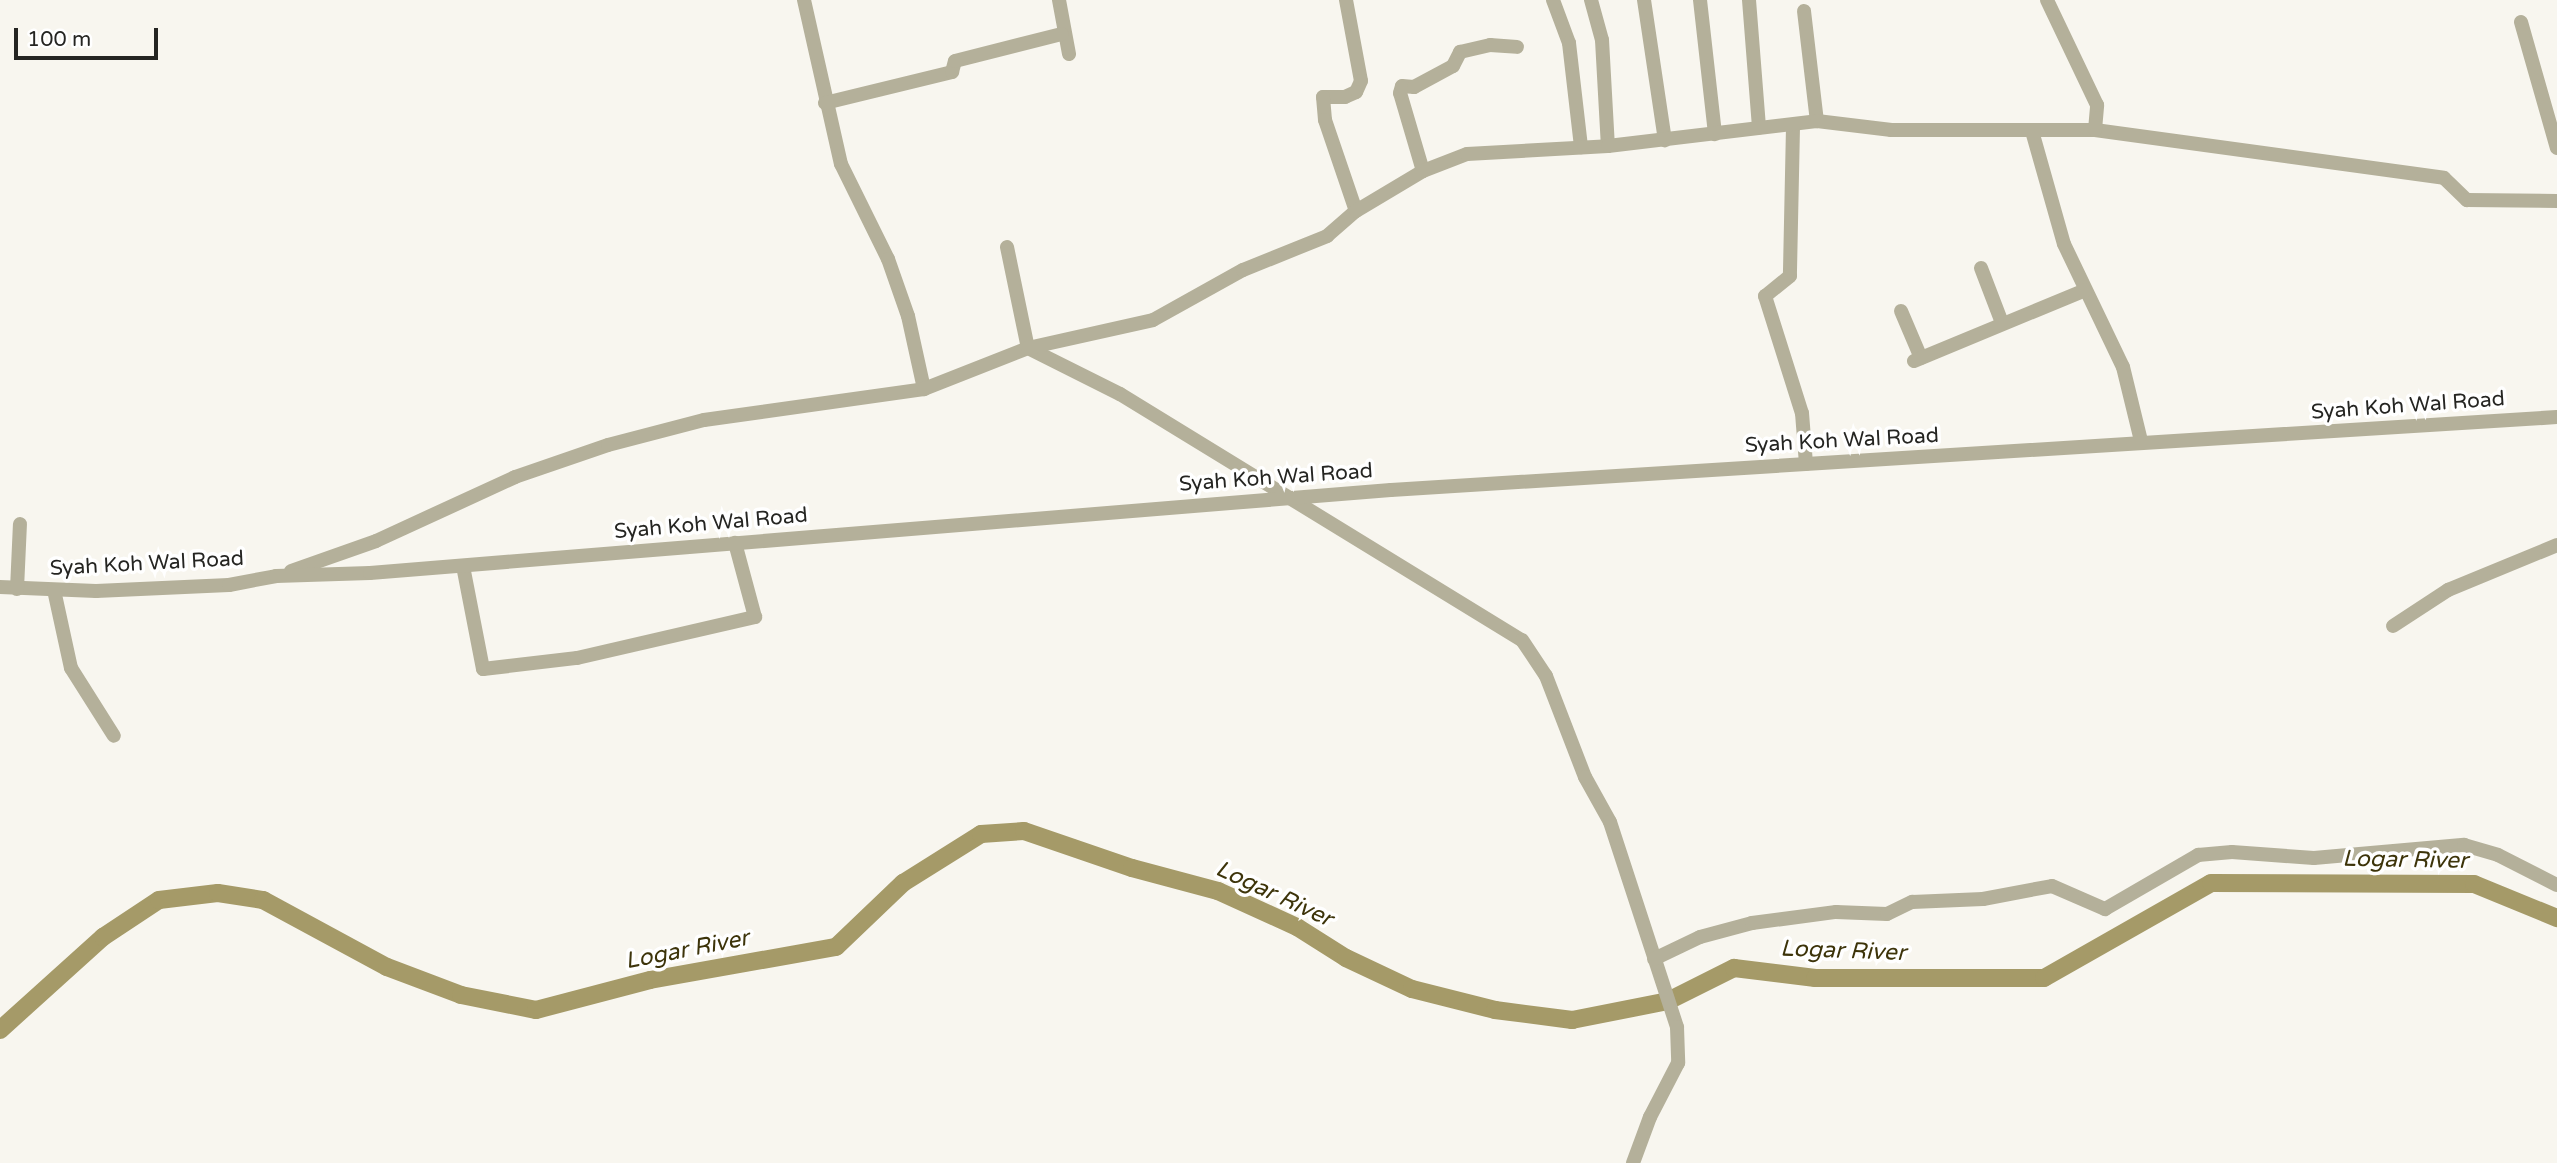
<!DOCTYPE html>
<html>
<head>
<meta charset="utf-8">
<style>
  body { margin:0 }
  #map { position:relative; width:2557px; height:1163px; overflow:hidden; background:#f8f6ef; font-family:"Varela Round",sans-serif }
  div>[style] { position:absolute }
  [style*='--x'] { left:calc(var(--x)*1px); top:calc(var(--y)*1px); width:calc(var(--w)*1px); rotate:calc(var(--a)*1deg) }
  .river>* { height:18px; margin:-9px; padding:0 9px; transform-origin:9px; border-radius:9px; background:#a59a68 }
  .minor>* { height:14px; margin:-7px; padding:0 7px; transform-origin:7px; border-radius:7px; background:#b4b09a }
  span { translate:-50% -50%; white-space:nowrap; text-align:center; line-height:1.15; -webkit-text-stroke:7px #fff; paint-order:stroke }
  .street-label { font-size:21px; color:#252522 }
  .water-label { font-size:23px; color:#3d340a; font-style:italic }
  .scale { position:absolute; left:14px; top:28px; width:144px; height:32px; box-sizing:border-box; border:4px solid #252522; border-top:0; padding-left:9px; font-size:21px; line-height:24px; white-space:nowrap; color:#252522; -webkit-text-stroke:5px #fff; paint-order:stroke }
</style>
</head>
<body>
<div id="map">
  <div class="river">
    <div style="--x:0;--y:1030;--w:139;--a:-42.1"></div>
    <div style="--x:103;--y:937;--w:67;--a:-33.5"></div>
    <div style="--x:159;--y:900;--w:59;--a:-6.8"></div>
    <div style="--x:218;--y:893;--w:46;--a:8.8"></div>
    <div style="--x:263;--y:900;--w:141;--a:28.4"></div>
    <div style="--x:387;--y:967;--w:79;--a:20.7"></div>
    <div style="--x:461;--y:995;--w:76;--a:11.3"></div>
    <div style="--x:536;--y:1010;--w:118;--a:-14.7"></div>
    <div style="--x:650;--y:980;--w:189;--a:-10.1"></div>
    <div style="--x:836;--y:947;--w:93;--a:-43.7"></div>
    <div style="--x:903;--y:883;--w:92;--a:-32.1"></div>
    <div style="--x:981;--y:834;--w:43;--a:-4"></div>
    <div style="--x:1024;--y:831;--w:114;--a:18.9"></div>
    <div style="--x:1132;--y:868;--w:89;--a:15"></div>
    <div style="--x:1218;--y:891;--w:87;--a:24.5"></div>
    <div style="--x:1297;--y:927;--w:58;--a:32.3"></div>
    <div style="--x:1346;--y:958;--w:73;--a:25.2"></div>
    <div style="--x:1412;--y:989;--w:86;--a:14.2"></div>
    <div style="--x:1495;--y:1010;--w:78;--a:7.4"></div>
    <div style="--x:1572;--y:1020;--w:98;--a:-11.2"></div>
    <div style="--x:1668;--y:1001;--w:74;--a:-26.6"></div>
    <div style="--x:1734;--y:968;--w:82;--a:7"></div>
    <div style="--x:1815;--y:978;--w:229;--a:0"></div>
    <div style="--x:2044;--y:978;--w:192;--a:-29.6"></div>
    <div style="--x:2211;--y:883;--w:263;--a:0.2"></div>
    <div style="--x:2474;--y:884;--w:90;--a:22.3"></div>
  </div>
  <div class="minor">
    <div style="--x:804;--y:0;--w:168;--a:77.3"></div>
    <div style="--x:841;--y:164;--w:106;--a:63.7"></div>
    <div style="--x:888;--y:259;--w:60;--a:70.7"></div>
    <div style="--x:908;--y:316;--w:75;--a:77.6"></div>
    <div style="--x:1059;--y:0;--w:55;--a:79.5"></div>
    <div style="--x:1346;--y:0;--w:82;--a:79.5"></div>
    <div style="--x:1361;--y:81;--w:12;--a:114"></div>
    <div style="--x:1356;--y:92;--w:12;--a:156"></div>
    <div style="--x:1345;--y:97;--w:22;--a:180"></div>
    <div style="--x:1323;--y:97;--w:23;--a:85"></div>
    <div style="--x:1325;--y:120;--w:96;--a:71.2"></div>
    <div style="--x:1553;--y:0;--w:46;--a:69.6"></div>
    <div style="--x:1569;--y:43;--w:105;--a:83.4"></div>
    <div style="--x:1591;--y:0;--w:41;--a:74.6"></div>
    <div style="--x:1602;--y:40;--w:106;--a:86.8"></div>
    <div style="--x:1644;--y:0;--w:142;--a:81.5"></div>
    <div style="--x:1700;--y:0;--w:135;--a:83.6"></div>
    <div style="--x:1749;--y:0;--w:128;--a:85.5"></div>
    <div style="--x:1804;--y:11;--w:111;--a:83.3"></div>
    <div style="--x:2521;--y:22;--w:131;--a:74.1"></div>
    <div style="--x:825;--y:103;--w:131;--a:-13.7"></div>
    <div style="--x:952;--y:72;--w:11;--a:-75"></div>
    <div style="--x:955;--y:61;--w:110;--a:-14.2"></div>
    <div style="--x:1793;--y:127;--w:149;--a:91.2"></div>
    <div style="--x:1790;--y:276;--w:32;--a:141"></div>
    <div style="--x:1765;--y:296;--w:123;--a:72.5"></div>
    <div style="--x:1802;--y:413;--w:51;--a:85.5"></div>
    <div style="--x:2095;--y:130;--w:352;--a:7.8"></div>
    <div style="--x:2444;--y:178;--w:32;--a:44"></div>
    <div style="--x:2467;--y:200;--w:90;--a:0.6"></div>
    <div style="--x:2032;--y:131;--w:117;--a:74.2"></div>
    <div style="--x:2064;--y:244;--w:136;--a:64.4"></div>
    <div style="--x:2123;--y:367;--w:76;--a:76.3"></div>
    <div style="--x:1423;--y:171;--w:81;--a:-106.4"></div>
    <div style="--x:1400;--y:93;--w:7;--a:-74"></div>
    <div style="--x:1402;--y:86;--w:12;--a:5"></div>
    <div style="--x:1414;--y:87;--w:44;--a:-28.3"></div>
    <div style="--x:1453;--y:66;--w:16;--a:-63"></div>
    <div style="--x:1460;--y:52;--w:31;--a:-13"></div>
    <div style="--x:1490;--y:45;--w:27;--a:4"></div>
    <div style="--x:1007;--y:247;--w:103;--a:78.3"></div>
    <div style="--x:1028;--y:348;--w:103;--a:26.6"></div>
    <div style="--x:1120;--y:394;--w:471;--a:31.5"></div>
    <div style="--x:1522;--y:640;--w:43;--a:56.3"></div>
    <div style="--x:1546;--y:676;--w:108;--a:68.9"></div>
    <div style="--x:1585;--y:777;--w:51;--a:60.9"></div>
    <div style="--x:1610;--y:822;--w:216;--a:71.9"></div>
    <div style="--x:1677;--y:1027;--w:36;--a:88"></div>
    <div style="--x:1678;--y:1063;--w:61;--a:117.4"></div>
    <div style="--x:1650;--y:1117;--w:49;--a:110.3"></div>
    <div style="--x:1981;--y:268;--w:59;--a:69.1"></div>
    <div style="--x:1901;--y:311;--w:51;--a:66.9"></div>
    <div style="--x:1914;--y:361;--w:185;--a:-22.5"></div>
    <div style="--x:463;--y:566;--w:105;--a:79"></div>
    <div style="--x:483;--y:669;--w:95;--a:-6.7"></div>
    <div style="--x:577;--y:658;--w:183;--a:-13"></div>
    <div style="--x:755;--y:617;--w:77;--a:-105.1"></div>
    <div style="--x:291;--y:571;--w:90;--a:-19.4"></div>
    <div style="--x:376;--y:541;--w:153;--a:-24.7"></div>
    <div style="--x:515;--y:477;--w:98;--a:-19"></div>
    <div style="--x:608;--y:445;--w:99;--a:-14.6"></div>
    <div style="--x:704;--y:420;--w:222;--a:-8"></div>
    <div style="--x:924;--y:389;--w:112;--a:-21.5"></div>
    <div style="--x:1028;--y:348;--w:128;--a:-12.6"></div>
    <div style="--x:1153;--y:320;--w:103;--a:-29.1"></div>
    <div style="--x:1243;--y:270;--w:91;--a:-22"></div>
    <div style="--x:1327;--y:236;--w:38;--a:-41"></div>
    <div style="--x:1356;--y:211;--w:78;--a:-30.8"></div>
    <div style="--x:1423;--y:171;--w:47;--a:-21.1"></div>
    <div style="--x:1467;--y:154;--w:141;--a:-3.2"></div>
    <div style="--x:1608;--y:146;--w:210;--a:-6.8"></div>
    <div style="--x:1817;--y:121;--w:75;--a:6.9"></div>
    <div style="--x:1891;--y:130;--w:204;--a:0"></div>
    <div style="--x:2095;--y:130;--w:25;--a:-85"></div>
    <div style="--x:2097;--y:105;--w:116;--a:-115.5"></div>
    <div style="--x:0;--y:587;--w:96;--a:2.4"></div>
    <div style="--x:96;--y:591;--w:133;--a:-2.6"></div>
    <div style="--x:229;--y:585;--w:48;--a:-10.8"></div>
    <div style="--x:276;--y:576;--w:94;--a:-1.8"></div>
    <div style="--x:370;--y:573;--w:1024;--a:-4.65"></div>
    <div style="--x:1391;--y:490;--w:1168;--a:-3.58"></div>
    <div style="--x:17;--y:589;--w:65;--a:-87.4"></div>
    <div style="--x:54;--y:590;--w:80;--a:77.7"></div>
    <div style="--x:71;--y:668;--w:80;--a:57.7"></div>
    <div style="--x:2393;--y:626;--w:66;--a:-33.2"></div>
    <div style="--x:2448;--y:590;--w:118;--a:-22.4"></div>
    <div style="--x:1654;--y:959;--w:51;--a:-25.6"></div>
    <div style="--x:1700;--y:937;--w:54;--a:-15.1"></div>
    <div style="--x:1752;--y:923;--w:85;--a:-7.5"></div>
    <div style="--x:1836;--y:912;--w:51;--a:2.2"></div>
    <div style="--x:1887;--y:914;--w:28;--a:-26"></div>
    <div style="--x:1912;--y:902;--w:71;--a:-2.4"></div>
    <div style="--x:1983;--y:899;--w:70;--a:-10.7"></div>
    <div style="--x:2052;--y:886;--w:58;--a:23.5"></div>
    <div style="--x:2105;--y:909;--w:108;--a:-30.1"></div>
    <div style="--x:2198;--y:855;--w:34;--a:-5"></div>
    <div style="--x:2232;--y:852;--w:82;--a:4.2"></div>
    <div style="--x:2314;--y:858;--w:151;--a:-5"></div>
    <div style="--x:2464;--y:845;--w:35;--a:16"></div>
    <div style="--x:2498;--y:855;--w:66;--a:27"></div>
  </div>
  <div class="street-label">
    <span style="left:2408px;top:406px;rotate:-4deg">Syah Koh Wal Road</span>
    <span style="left:1842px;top:441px;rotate:-3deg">Syah Koh Wal Road</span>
    <span style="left:1276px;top:478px;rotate:-4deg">Syah Koh Wal Road</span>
    <span style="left:711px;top:524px;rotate:-5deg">Syah Koh Wal Road</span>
    <span style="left:147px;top:564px;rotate:-3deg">Syah Koh Wal Road</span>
  </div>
  <div class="water-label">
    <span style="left:2405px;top:860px;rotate:1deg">Logar River</span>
    <span style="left:1274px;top:894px;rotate:25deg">Logar River</span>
    <span style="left:687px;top:950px;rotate:-11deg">Logar River</span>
    <span style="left:1843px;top:951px;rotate:2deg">Logar River</span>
  </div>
  <div class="scale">100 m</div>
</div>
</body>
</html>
